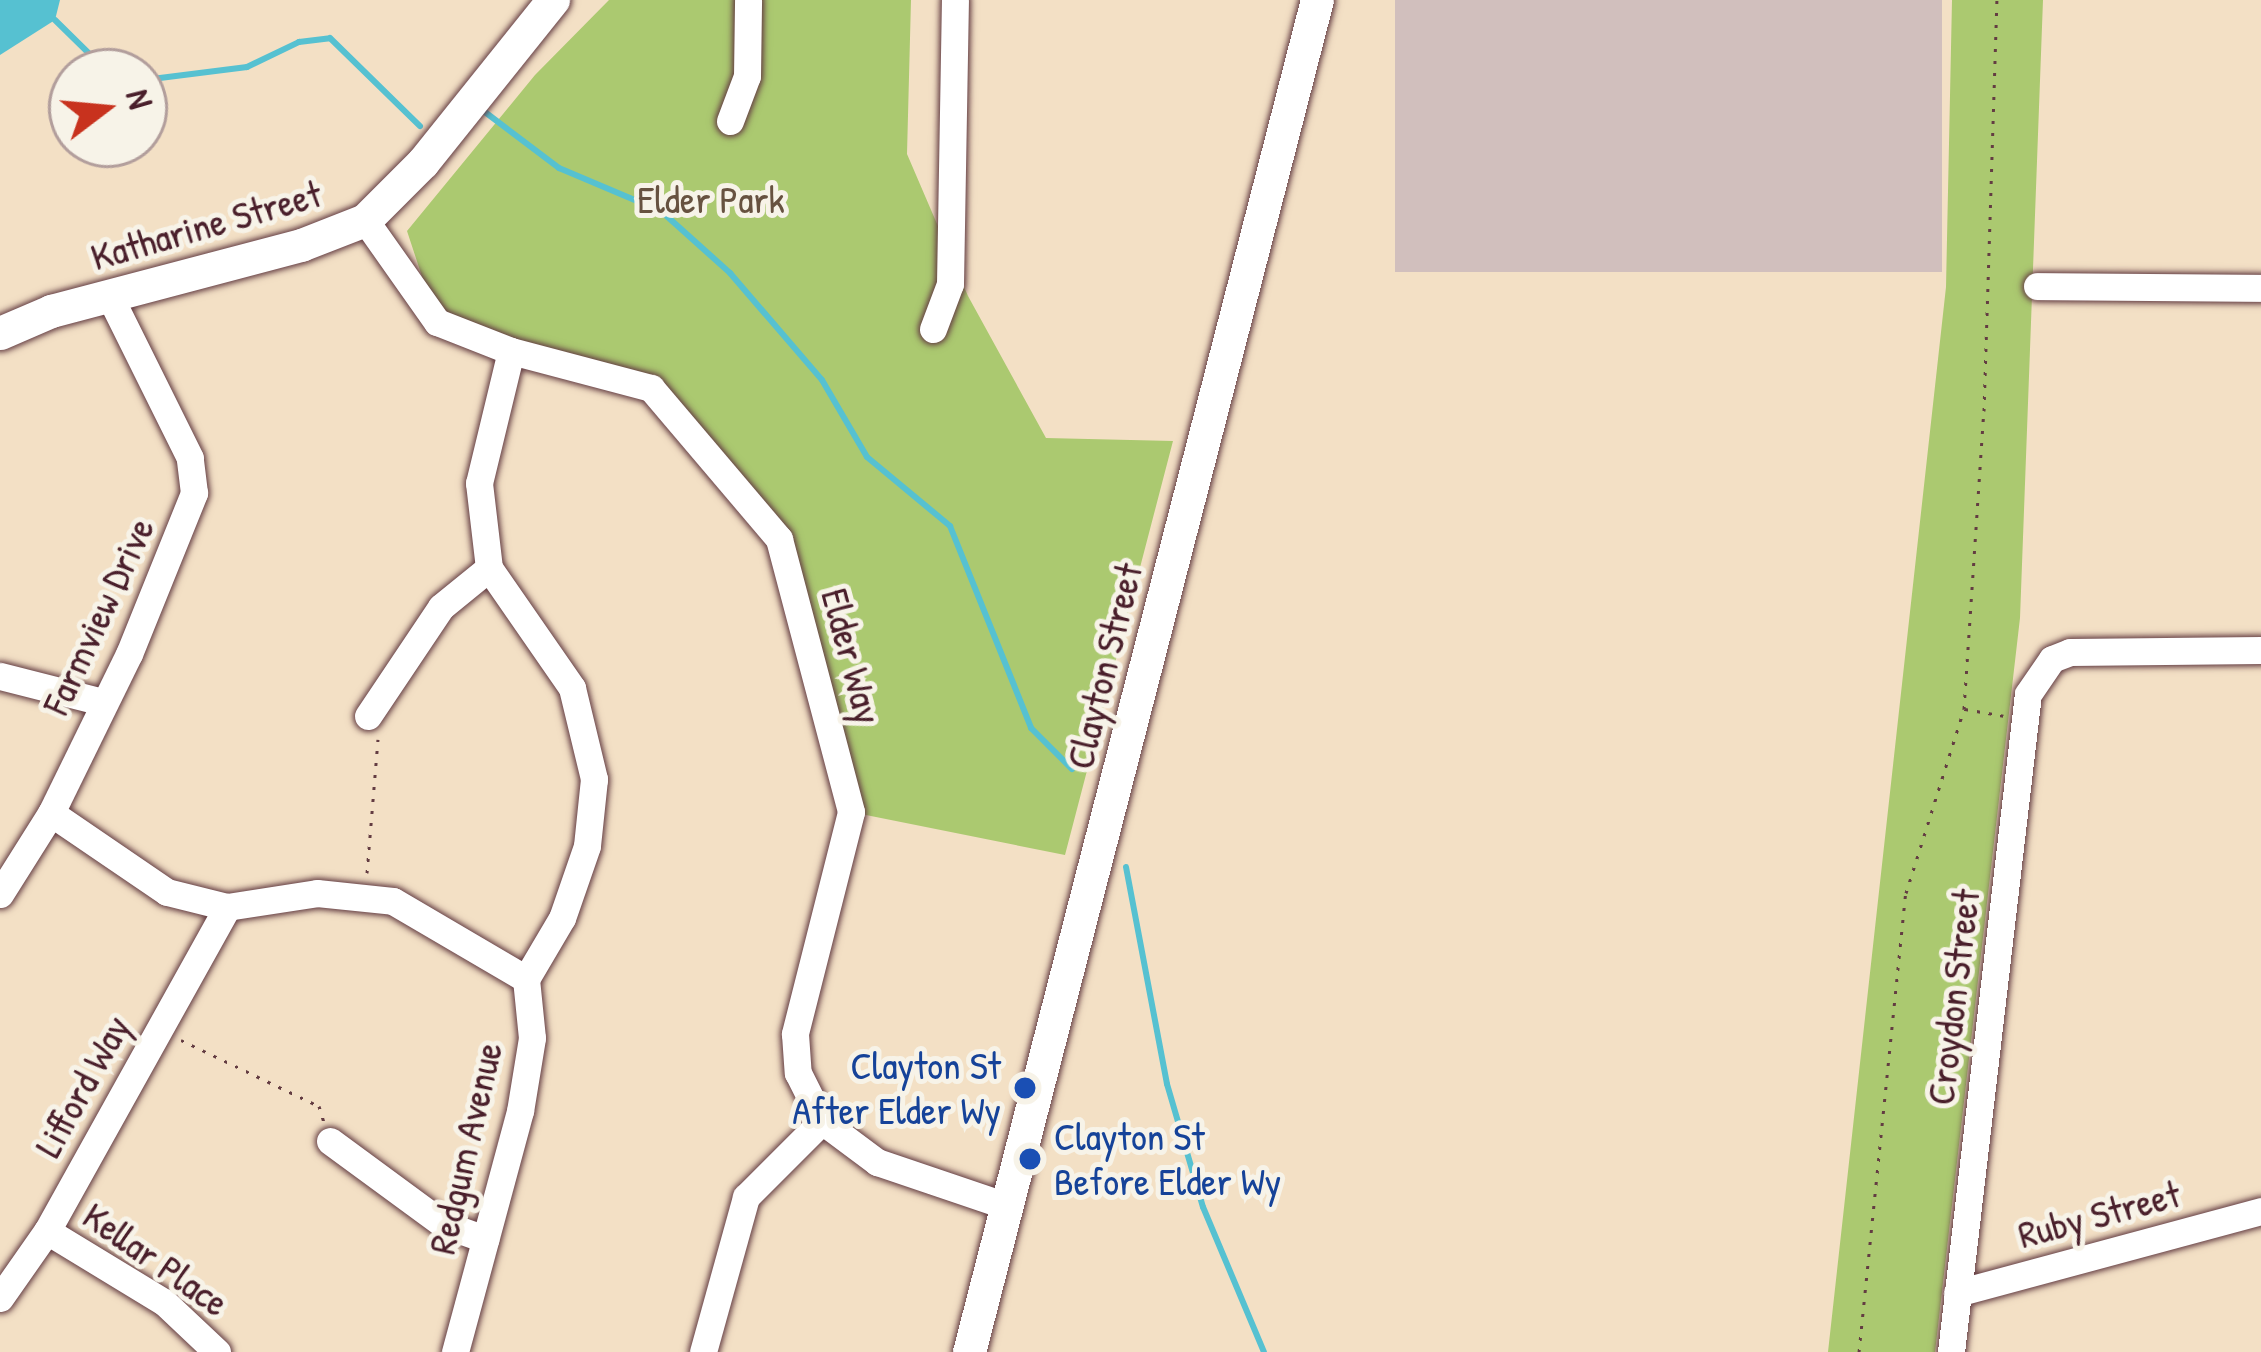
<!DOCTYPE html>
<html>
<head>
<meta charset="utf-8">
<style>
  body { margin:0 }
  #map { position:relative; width:2261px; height:1352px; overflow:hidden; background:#f3e0c5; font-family:"Patrick Hand",sans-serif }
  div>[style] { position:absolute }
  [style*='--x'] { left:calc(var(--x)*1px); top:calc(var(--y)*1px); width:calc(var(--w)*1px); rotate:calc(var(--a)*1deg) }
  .industrial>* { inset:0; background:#d1bfbd; transform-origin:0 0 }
  .green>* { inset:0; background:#abc970 }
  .water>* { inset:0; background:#56c1d1 }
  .stream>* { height:6px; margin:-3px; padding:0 3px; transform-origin:3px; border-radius:3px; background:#56c1d1 }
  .path>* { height:3px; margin-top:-1.5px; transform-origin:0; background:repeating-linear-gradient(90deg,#633c42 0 3px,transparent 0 12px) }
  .roads { filter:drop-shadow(0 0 3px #633c42) drop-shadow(0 0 3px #633c42) }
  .minor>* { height:27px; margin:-13.5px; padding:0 13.5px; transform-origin:13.5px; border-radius:13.5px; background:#fff }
  .major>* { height:33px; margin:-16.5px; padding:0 16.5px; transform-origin:16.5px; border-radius:16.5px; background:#fff }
  .dots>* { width:33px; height:33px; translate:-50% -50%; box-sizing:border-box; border:6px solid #f7f3e8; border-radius:50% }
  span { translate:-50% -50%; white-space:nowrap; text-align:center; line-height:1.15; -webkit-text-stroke:10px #f7f3e8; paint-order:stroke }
  .park-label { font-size:39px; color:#675240 }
  .street-label { font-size:39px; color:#4a1f2b }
  .transit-label { font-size:39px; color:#164399 }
  .right { translate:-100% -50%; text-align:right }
  .left { translate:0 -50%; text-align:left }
  .north { position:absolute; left:48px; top:48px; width:120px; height:120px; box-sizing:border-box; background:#f7f3e8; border:3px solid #b29e9c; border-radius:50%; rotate:74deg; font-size:33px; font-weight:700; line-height:48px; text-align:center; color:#4a1f2b }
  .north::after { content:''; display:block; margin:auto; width:42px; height:54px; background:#c8321e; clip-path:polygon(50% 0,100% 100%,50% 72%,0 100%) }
</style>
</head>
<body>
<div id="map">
  <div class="industrial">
    <div style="left:1395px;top:0;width:547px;height:272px"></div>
  </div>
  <div class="green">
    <div style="clip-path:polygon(609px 0,911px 0,907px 154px,968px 296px,1046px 438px,1173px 441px,1065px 855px,851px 812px,779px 539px,651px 388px,437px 322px,407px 231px,535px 75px)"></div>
    <div style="clip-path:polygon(1952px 0,2043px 0,2020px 618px,1935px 1352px,1828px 1352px,1946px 287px)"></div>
  </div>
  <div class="water">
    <div style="clip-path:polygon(0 0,60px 0,55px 20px,0 55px)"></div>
  </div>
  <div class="stream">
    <div style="--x:55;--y:20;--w:74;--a:44.5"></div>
    <div style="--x:144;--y:80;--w:104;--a:-7.2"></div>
    <div style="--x:247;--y:67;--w:58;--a:-25.7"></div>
    <div style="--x:299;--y:42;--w:31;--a:-7"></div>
    <div style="--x:330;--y:38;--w:126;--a:44.4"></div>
    <div style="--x:481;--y:109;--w:98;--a:37.1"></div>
    <div style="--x:559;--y:168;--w:111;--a:22.9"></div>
    <div style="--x:661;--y:211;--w:93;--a:41.9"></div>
    <div style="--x:730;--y:273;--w:141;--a:49.3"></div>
    <div style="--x:822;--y:380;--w:89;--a:59.7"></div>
    <div style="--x:867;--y:457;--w:108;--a:39.7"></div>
    <div style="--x:950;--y:526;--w:218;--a:68.1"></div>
    <div style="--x:1031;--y:728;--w:58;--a:45"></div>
    <div style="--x:1126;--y:867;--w:221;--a:79.3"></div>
    <div style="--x:1167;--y:1084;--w:128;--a:73.7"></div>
    <div style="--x:1203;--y:1207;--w:157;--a:67.2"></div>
  </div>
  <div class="path">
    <div style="--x:1965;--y:709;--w:39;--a:10"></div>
    <div style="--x:367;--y:873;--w:134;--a:-85.3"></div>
    <div style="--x:181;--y:1040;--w:153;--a:25.6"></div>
    <div style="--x:319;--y:1106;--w:17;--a:73"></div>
    <div style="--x:1859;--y:1352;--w:461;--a:-84.2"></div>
    <div style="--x:1906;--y:893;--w:193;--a:-72.5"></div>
    <div style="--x:1964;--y:709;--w:299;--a:-86.2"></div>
    <div style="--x:1984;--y:411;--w:411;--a:-88.2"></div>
  </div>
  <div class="roads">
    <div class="minor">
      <div style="--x:730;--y:121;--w:48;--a:-69.3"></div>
      <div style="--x:747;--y:76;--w:76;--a:-89.2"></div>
      <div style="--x:365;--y:220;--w:125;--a:54.8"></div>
      <div style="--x:437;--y:322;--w:79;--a:21.4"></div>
      <div style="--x:511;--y:351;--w:145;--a:14.8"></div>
      <div style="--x:651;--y:388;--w:198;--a:49.7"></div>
      <div style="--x:779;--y:539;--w:282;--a:75.2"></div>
      <div style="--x:851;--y:812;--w:229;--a:104.2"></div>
      <div style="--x:795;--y:1034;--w:39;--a:86"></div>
      <div style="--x:798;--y:1073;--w:54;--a:63.4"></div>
      <div style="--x:822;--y:1121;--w:69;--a:36.7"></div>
      <div style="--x:877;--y:1162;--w:137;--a:18.7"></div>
      <div style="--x:2037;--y:286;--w:224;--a:0.5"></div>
      <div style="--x:933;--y:329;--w:48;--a:-69.3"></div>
      <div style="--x:950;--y:284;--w:284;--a:-89"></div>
      <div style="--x:511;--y:351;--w:136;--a:103.6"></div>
      <div style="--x:479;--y:483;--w:86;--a:83.3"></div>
      <div style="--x:489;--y:568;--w:146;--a:55.3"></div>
      <div style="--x:572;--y:688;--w:94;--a:76.4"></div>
      <div style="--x:594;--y:779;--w:67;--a:96"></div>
      <div style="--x:587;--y:846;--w:76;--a:109.1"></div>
      <div style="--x:562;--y:918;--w:71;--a:120.5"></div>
      <div style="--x:0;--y:676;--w:106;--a:14.2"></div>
      <div style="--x:368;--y:716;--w:131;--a:-56.2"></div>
      <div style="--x:441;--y:607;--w:62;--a:-39.1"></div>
      <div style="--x:51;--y:813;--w:140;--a:34.3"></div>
      <div style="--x:167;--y:892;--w:62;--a:14"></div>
      <div style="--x:227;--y:907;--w:91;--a:-8.8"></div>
      <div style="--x:317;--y:893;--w:76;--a:6"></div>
      <div style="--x:393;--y:901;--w:154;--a:30.4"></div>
      <div style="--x:526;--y:979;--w:59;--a:84.2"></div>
      <div style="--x:532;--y:1038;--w:74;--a:99.3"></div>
      <div style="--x:520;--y:1111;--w:250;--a:105.1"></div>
      <div style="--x:0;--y:894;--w:96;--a:-57.8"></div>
      <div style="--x:51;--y:813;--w:177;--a:-63.9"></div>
      <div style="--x:129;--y:654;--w:174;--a:-68"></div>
      <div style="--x:194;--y:493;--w:35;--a:-97"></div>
      <div style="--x:190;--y:458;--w:180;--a:-116.4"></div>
      <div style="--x:330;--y:1141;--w:140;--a:36.3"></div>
      <div style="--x:443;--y:1224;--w:45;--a:19.7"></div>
      <div style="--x:47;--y:1231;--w:137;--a:31.3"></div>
      <div style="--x:164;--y:1302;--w:73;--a:43.3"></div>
      <div style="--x:1957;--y:1293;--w:315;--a:-15.1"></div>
      <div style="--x:0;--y:1298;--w:82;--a:-55"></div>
      <div style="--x:47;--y:1231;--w:371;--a:-60.9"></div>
      <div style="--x:703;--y:1352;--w:161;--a:-74.5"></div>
      <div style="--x:746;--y:1197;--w:107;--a:-45"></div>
      <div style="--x:1951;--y:1352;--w:662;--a:-83.33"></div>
      <div style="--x:2028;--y:694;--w:42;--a:-55.6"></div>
      <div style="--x:2052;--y:659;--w:19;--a:-21"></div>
      <div style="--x:2070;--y:652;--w:191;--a:-0.6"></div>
    </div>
    <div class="major">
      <div style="--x:0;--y:333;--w:56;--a:-23.3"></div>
      <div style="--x:51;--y:311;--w:259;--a:-14.8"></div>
      <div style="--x:301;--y:245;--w:69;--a:-21.3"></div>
      <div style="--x:365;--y:220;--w:82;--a:-45"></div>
      <div style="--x:423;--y:162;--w:208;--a:-51.3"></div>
      <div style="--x:969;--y:1352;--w:1396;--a:-75.57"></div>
    </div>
  </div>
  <div class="dots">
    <div style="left:1025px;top:1088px;background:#1a4fb4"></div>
    <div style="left:1030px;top:1159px;background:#1a4fb4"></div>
  </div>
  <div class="park-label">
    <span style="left:711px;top:199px">Elder Park</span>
  </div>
  <div class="street-label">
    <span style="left:206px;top:225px;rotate:-16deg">Katharine Street</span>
    <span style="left:98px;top:616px;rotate:-65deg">Farmview Drive</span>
    <span style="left:852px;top:656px;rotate:75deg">Elder Way</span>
    <span style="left:1104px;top:666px;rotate:-76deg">Clayton Street</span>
    <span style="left:1953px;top:997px;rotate:-83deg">Croydon Street</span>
    <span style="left:82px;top:1086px;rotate:-61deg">Lifford Way</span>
    <span style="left:465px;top:1148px;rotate:-77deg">Redgum Avenue</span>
    <span style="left:2099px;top:1214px;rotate:-15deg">Ruby Street</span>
    <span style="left:156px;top:1259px;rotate:35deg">Kellar Place</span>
  </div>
  <div class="transit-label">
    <span class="right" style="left:1001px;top:1088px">Clayton St<br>After Elder Wy</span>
    <span class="left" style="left:1054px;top:1159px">Clayton St<br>Before Elder Wy</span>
  </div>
  <div class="north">N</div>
</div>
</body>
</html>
